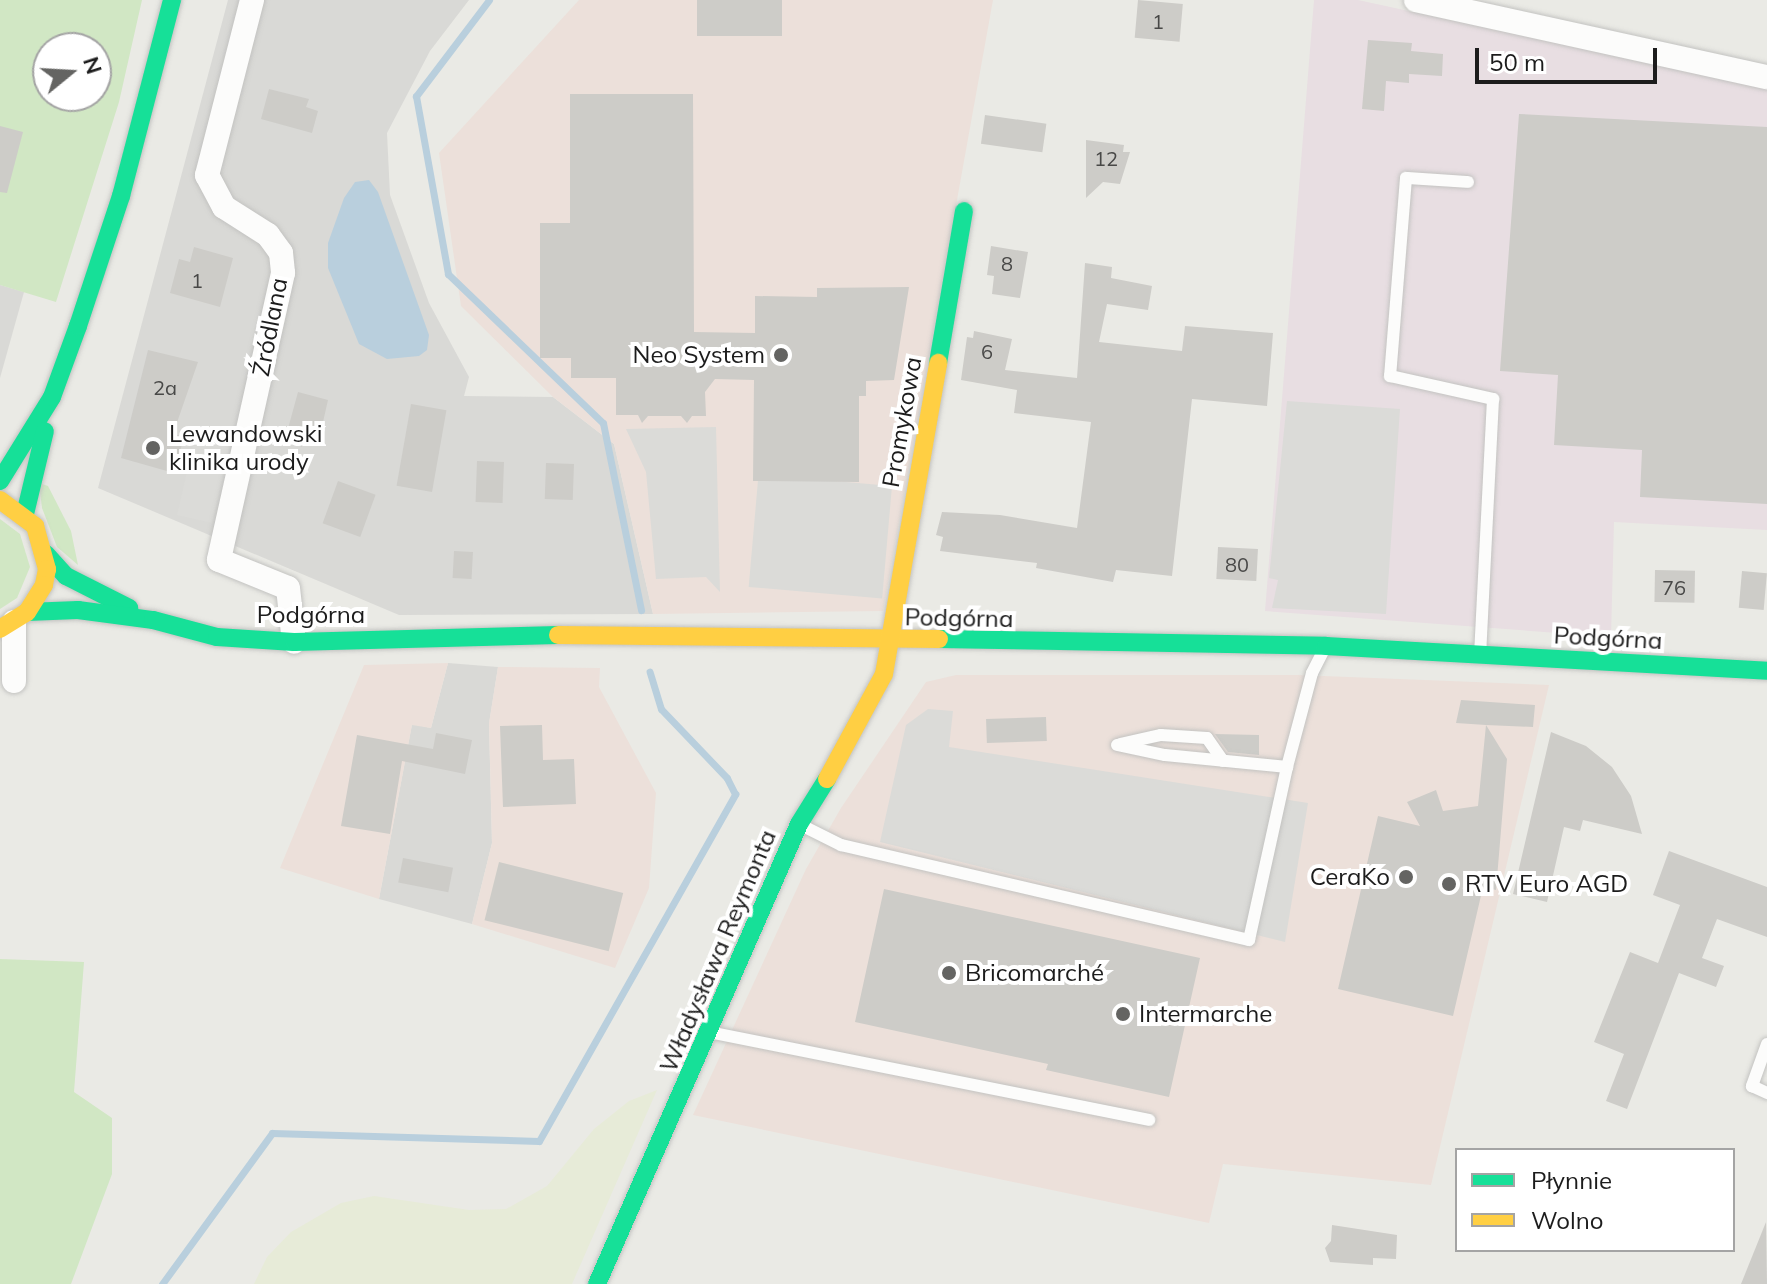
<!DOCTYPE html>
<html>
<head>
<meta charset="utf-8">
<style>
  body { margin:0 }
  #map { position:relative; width:1767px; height:1284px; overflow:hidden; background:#eaeae5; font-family:Mulish,sans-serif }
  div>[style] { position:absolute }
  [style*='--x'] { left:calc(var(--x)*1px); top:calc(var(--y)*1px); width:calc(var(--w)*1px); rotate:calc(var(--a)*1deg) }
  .residential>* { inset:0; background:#d9d9d6 }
  .commercial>* { inset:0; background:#ece0da }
  .industrial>* { inset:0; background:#e8dee2 }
  .farmland>* { inset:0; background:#e7ebd8 }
  .grass>* { inset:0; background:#d1e7c4 }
  .parking>* { inset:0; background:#dbdbd8; transform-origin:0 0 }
  .water>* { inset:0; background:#b9cfdd }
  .stream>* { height:7px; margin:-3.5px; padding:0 3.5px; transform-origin:3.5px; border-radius:3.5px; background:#b9cfdd }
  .building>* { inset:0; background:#cdccc8; transform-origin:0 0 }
  .roads { filter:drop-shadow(0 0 2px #c3c3c1) drop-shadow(0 0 2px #c3c3c1) }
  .lane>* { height:12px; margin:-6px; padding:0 6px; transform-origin:6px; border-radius:6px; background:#fcfcfb }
  .street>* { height:24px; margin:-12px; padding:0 12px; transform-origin:12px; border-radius:12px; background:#fcfcfb }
  .fast>* { height:18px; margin:-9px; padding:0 9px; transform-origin:9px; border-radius:9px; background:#16e098 }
  .slow>* { height:18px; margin:-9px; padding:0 9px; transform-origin:9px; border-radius:9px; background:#ffcf43 }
  .dots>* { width:22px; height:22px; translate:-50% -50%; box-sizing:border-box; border:4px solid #fff; border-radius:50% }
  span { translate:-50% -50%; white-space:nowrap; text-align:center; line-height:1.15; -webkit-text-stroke:8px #fff; paint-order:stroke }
  .number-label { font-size:20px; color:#484847 }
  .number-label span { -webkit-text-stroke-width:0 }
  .street-label { font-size:24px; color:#1c1c1c }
  .poi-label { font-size:24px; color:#1c1c1c }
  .right { translate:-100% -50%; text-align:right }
  .left { translate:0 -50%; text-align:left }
  .legend { position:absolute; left:1455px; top:1148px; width:280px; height:104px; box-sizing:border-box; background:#fff; border:2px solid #a4a4a4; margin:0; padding:10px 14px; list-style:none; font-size:24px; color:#1c1c1c }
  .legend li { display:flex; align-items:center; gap:16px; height:40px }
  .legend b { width:40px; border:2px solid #a4a4a4 }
  .north { position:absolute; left:32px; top:32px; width:80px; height:80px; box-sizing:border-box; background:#fff; border:2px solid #a4a4a4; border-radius:50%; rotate:72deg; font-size:22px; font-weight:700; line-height:32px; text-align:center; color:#1c1c1c }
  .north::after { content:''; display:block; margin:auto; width:28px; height:36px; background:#646462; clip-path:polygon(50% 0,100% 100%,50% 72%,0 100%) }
  .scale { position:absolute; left:1475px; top:48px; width:182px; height:36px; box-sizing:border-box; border:4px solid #1c1c1c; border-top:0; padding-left:10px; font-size:24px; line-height:28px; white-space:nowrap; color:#1c1c1c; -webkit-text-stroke:6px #fff; paint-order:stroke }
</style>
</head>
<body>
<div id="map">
  <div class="residential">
    <div style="clip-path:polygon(228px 0,469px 0,430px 51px,387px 133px,390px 195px,429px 303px,469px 377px,464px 396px,553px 397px,614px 444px,653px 614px,399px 615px,98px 488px)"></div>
    <div style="clip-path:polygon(0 285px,24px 292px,0 378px)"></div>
    <div style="clip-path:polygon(448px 663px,498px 667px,489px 724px,492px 843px,472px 924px,379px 899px,412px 724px,431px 728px)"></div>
  </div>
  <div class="commercial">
    <div style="clip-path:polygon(579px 0,993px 0,883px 611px,653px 614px,614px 444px,553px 397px,461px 306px,439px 153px)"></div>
    <div style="clip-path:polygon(448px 663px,431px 728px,412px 725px,379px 899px,280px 868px,364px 665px)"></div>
    <div style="clip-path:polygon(498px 667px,600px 668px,599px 687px,656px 793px,649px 888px,615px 968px,472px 924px,492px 843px,489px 723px)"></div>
    <div style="clip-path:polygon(956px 675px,1298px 675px,1549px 685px,1431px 1185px,1223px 1164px,1209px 1223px,693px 1115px,806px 869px,841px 808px,926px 682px)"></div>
  </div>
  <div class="industrial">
    <div style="clip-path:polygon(1314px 0,1358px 0,1767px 89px,1767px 530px,1614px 522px,1611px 637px,1265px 611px)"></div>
  </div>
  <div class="farmland">
    <div style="clip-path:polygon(657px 1090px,572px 1284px,254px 1284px,267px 1257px,291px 1232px,341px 1203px,374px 1196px,469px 1210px,506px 1209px,547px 1186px,594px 1129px,629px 1101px)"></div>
  </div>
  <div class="grass">
    <div style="clip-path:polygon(evenodd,0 0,142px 0,119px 102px,56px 302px,0 285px,0 0,48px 48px,96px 48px,96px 96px,48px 96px,48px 48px)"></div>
    <div style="clip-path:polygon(39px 483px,48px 486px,71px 531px,78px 565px,57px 547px,42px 508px)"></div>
    <div style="clip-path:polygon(0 519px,20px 534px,30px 567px,17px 598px,0 609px)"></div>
    <div style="clip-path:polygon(0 959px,84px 962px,74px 1092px,112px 1118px,112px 1174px,71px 1284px,0 1284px)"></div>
  </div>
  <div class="parking">
    <div style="clip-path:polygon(1287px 401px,1400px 409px,1386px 614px,1272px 608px,1278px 580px,1269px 578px)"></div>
    <div style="clip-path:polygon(716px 427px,720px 592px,706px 577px,656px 579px,646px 472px,626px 429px)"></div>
    <div style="left:195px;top:437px;width:36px;height:80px;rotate:13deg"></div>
    <div style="left:892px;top:486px;width:113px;height:134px;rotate:95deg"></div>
    <div style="clip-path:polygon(928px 709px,953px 711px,949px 747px,1308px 803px,1285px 942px,880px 842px,906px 725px)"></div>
  </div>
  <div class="water">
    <div style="clip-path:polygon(369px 180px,378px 192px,429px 335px,427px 350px,419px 356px,387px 359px,359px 344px,328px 268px,328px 243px,344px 198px,355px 182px)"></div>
  </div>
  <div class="stream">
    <div style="--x:489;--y:0;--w:121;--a:127.2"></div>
    <div style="--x:416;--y:96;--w:181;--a:79.8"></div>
    <div style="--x:448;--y:274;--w:215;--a:43.9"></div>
    <div style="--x:603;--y:423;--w:191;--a:78.5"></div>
    <div style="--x:162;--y:1284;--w:187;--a:-53.9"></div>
    <div style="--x:272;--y:1133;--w:267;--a:1.7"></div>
    <div style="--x:539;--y:1141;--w:399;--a:-60.5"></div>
    <div style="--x:735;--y:794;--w:18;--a:-117"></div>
    <div style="--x:727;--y:778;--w:95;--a:-133.7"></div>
    <div style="--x:661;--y:709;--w:39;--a:-107"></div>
  </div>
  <div class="building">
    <div style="left:697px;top:0;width:85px;height:36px"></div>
    <div style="left:1138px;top:0;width:45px;height:38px;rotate:5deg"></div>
    <div style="clip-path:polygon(1368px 40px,1412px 43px,1411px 51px,1443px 54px,1442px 76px,1409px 74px,1409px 83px,1386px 81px,1384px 111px,1362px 109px)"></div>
    <div style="clip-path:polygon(269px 89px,309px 99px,306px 107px,318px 111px,312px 133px,261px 119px)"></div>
    <div style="clip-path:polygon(570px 94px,693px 94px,694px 332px,755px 333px,755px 296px,817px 297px,817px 288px,909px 287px,894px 380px,866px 381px,866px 396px,859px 396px,859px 482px,753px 481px,754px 380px,715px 379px,705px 392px,706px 416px,692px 416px,687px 423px,681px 416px,648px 416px,642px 423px,638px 415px,616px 415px,616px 378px,571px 378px,571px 358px,540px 358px,540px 223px,570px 223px)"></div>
    <div style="clip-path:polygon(1519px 114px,1767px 127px,1767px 504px,1640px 497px,1642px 450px,1554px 445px,1558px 375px,1500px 371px)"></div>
    <div style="left:985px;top:115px;width:62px;height:29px;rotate:8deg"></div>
    <div style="clip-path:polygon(0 126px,23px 132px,7px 193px,0 192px)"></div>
    <div style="clip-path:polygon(1086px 140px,1124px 145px,1123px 152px,1130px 152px,1120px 184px,1103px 182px,1086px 198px)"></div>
    <div style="clip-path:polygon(991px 246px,1028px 252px,1020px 298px,992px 294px,994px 276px,987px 275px)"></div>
    <div style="clip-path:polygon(194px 247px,233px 258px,220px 307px,170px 293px,179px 259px,190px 262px)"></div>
    <div style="clip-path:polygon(1085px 263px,1112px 267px,1111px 278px,1152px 286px,1148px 310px,1107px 304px,1099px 342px,1182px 351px,1185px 326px,1273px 333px,1267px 406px,1192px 399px,1172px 576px,1116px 570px,1113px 582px,1036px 568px,1037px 563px,940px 551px,943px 537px,936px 535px,942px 512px,1000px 515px,1077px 528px,1091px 422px,1014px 413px,1017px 390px,961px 380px,967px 337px,973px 338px,974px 331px,1012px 339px,1005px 370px,1077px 378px)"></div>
    <div style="clip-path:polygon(148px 350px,198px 362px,173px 434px,184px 437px,174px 473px,121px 458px)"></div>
    <div style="clip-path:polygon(298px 392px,328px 400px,318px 444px,308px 442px,301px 447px,297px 439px,286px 436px)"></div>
    <div style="left:411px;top:404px;width:36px;height:83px;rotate:10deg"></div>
    <div style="left:477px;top:461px;width:27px;height:41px;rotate:2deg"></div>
    <div style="left:546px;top:463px;width:28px;height:36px;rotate:2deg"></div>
    <div style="left:338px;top:481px;width:40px;height:45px;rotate:20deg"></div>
    <div style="left:1218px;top:547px;width:40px;height:32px;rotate:3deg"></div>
    <div style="left:454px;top:551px;width:19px;height:27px;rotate:3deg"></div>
    <div style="left:1655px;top:570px;width:40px;height:32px;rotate:1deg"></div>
    <div style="left:1742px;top:571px;width:25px;height:37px;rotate:5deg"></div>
    <div style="clip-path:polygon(1461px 700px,1535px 705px,1533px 727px,1486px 725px,1507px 759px,1496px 890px,1483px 887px,1453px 1016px,1338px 989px,1378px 816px,1420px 826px,1407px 802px,1436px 790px,1443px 811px,1478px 806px,1486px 725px,1456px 723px)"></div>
    <div style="left:1046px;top:717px;width:24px;height:60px;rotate:88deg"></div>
    <div style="clip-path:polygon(542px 725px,543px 760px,574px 759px,576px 804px,503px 807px,500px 726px)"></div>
    <div style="clip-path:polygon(1551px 732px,1586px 746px,1612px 767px,1631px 796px,1642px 834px,1583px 820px,1580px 831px,1564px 827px,1547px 902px,1513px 894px)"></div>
    <div style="clip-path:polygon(436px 733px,472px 740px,465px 774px,402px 761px,390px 834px,341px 826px,357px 735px,433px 749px)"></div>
    <div style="clip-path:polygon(1215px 734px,1259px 735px,1259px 755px,1228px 752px)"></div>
    <div style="clip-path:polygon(1669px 851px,1767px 887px,1767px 937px,1717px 919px,1702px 958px,1724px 966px,1716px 987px,1679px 973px,1627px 1109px,1606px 1101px,1624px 1054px,1594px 1042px,1630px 952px,1658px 963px,1680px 905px,1653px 895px)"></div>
    <div style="left:403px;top:858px;width:51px;height:25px;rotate:11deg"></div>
    <div style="left:499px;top:862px;width:128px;height:60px;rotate:14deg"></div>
    <div style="clip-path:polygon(884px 889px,1200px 958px,1169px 1097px,1046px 1070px,1048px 1064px,855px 1022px)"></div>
    <div style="clip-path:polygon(1766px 1222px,1767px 1284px,1741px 1284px)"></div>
    <div style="clip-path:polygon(1332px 1225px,1397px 1235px,1396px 1259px,1373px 1258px,1373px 1265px,1330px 1262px,1325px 1248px,1331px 1241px)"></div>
  </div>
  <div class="roads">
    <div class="lane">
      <div style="--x:1468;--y:182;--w:62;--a:-176.3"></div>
      <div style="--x:1406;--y:178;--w:199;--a:94.6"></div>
      <div style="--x:1390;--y:376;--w:106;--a:12.6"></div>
      <div style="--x:1493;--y:399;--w:256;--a:92.9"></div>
      <div style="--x:1120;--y:744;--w:42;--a:-12.4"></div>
      <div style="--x:1161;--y:735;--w:46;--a:3.7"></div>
      <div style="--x:1207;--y:738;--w:28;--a:55"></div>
      <div style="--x:1117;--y:745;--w:49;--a:11.8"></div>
      <div style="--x:1165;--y:755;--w:123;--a:5.6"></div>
      <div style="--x:801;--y:825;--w:45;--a:26.6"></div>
      <div style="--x:841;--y:845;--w:419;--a:13.1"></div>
      <div style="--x:1249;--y:940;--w:177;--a:-77.6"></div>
      <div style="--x:1287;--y:767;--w:97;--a:-75.1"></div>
      <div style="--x:1312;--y:673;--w:27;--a:-63"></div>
      <div style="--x:709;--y:1032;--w:449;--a:11.3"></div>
      <div style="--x:1767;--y:1044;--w:45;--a:109.7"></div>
      <div style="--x:1752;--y:1086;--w:17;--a:25"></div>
    </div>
    <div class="street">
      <div style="--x:252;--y:0;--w:181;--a:104.4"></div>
      <div style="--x:207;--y:175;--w:36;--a:62"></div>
      <div style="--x:224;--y:207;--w:52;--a:32.5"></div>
      <div style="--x:268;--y:235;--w:22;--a:54"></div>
      <div style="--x:281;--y:253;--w:20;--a:84"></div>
      <div style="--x:283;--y:273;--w:294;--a:102.6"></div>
      <div style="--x:219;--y:560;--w:74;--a:22.1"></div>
      <div style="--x:288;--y:588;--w:54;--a:83.7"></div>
      <div style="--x:1416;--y:0;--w:359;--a:12.4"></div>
      <div style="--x:14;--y:681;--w:59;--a:-90"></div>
    </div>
    <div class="fast">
      <div style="--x:938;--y:363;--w:154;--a:-80.3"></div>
      <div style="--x:0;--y:481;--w:99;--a:-58.2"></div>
      <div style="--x:52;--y:397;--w:76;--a:-69.9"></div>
      <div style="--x:78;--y:326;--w:137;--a:-71.7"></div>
      <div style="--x:121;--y:196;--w:203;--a:-75.4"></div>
      <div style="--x:25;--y:514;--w:85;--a:-76.5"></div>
      <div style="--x:46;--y:554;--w:30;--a:48"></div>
      <div style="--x:66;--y:576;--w:71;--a:26.9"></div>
      <div style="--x:27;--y:612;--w:51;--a:-2.2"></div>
      <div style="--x:78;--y:610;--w:76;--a:7.6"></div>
      <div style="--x:153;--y:620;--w:66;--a:14.9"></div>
      <div style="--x:217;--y:637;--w:77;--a:3.7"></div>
      <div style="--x:294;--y:642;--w:264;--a:-1.5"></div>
      <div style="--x:939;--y:639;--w:387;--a:1"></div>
      <div style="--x:1326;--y:646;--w:442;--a:3.2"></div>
      <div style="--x:597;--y:1284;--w:502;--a:-66.29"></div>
      <div style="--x:799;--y:824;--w:53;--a:-58.1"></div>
    </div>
    <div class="slow">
      <div style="--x:0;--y:500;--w:44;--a:36.6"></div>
      <div style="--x:35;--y:526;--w:45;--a:74.4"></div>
      <div style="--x:47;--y:569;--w:16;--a:101"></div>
      <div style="--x:44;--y:585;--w:32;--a:122"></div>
      <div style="--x:27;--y:612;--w:32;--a:148"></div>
      <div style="--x:558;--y:635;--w:381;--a:0.6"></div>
      <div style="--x:827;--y:779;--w:119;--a:-61.5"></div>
      <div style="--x:884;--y:674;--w:316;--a:-80.1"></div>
    </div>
  </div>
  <div class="dots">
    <div style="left:781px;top:355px;background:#646462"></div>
    <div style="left:153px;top:448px;background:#646462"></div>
    <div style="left:1406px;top:877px;background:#646462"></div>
    <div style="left:1449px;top:884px;background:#646462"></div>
    <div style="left:949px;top:973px;background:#646462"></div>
    <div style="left:1123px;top:1014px;background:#646462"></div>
  </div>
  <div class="number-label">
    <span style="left:1158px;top:21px">1</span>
    <span style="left:1106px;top:158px">12</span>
    <span style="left:1007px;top:263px">8</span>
    <span style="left:197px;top:280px">1</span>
    <span style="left:987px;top:351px">6</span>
    <span style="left:165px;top:387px">2a</span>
    <span style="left:1237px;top:564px">80</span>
    <span style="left:1674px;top:587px">76</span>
  </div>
  <div class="street-label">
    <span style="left:270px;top:327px;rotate:-79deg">Źródlana</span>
    <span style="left:902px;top:422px;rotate:-80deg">Promykowa</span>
    <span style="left:311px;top:615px">Podgórna</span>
    <span style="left:959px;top:618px;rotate:1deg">Podgórna</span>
    <span style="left:1608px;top:638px;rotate:3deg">Podgórna</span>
    <span style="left:718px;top:951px;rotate:-67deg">Władysława Reymonta</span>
  </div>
  <div class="poi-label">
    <span class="right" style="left:765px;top:355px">Neo System</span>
    <span class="left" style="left:169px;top:448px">Lewandowski<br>klinika urody</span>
    <span class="right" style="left:1390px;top:877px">CeraKo</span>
    <span class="left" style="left:1465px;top:884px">RTV Euro AGD</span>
    <span class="left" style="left:965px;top:973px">Bricomarché</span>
    <span class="left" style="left:1139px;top:1014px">Intermarche</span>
  </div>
  <ul class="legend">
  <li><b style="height:10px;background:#16e098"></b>Płynnie</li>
  <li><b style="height:10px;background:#ffcf43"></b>Wolno</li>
  </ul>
  <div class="north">N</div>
  <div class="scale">50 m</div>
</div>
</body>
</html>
